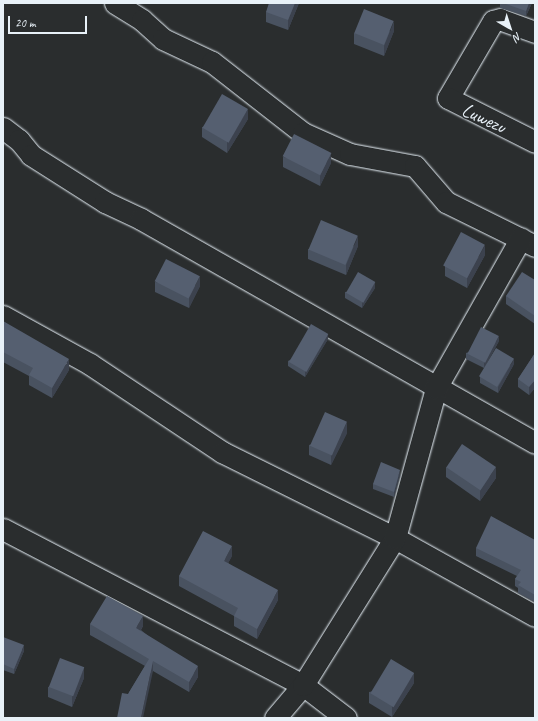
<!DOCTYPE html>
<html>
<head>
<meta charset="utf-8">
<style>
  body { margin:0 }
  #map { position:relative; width:538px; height:721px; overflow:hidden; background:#2a2d2e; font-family:Caveat,sans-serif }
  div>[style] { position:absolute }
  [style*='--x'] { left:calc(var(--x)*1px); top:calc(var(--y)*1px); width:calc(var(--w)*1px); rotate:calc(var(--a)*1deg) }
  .roads { filter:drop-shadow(0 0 1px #e8f1f8) drop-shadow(0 0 1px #e8f1f8) }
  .street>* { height:21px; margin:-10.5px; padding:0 10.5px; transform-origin:10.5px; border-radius:10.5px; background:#2a2d2e }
  .wall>* { inset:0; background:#495260 }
  .shaded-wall>* { inset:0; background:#3c424e }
  .building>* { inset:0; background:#555f70; transform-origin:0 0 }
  span { translate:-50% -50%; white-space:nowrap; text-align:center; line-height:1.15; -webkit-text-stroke:3px #2a2d2e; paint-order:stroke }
  .street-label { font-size:20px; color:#e8f1f8 }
  .frame { position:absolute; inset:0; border:4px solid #e8f1f8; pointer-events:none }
  .north { position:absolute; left:490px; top:8px; width:40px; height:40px; -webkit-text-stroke:3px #2a2d2e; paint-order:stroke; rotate:141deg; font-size:11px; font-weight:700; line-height:16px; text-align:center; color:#e8f1f8 }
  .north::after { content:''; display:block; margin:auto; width:14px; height:18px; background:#e8f1f8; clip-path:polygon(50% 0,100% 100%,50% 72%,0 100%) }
  .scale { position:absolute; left:8px; top:16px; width:79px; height:18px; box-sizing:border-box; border:2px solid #e8f1f8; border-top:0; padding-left:5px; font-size:12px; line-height:14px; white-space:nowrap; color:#e8f1f8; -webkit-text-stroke:3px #2a2d2e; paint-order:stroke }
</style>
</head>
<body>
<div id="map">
  <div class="roads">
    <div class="street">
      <div style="--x:115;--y:3;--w:32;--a:32"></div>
      <div style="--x:142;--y:20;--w:28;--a:42"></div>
      <div style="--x:163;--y:39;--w:54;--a:25.1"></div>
      <div style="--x:212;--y:62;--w:115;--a:38"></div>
      <div style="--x:303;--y:133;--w:51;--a:24.1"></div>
      <div style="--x:350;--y:154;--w:66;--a:10.5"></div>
      <div style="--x:415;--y:166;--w:48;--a:49.3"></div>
      <div style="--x:446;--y:202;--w:99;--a:26.3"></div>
      <div style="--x:535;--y:32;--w:37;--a:-160"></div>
      <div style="--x:500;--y:19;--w:7;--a:164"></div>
      <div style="--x:493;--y:21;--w:89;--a:120.3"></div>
      <div style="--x:448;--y:98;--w:97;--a:26.8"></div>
      <div style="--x:3;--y:128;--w:20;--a:37"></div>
      <div style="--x:19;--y:140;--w:19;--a:51"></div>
      <div style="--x:31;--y:155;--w:88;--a:32.4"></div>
      <div style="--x:105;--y:202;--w:40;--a:25"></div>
      <div style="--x:141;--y:219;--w:453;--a:29.6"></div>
      <div style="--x:3;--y:316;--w:99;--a:28.9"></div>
      <div style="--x:90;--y:364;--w:159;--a:33.7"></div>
      <div style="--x:222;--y:452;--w:193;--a:26.4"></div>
      <div style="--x:395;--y:538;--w:160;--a:29.1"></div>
      <div style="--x:3;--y:529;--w:338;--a:27.5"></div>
      <div style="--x:303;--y:685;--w:54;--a:37.5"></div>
      <div style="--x:275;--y:718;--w:43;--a:-49.7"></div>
      <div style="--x:303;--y:685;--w:173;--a:-58"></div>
      <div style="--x:395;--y:538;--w:156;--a:-74.7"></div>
      <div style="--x:436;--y:388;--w:172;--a:-60.5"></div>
    </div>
  </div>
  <div class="wall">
    <div style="clip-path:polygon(299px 3px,288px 30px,266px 22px,266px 12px)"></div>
    <div style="clip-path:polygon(500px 3px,532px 3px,526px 16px,500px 8px)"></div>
    <div style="clip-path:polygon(394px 31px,384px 56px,354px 44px,354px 33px)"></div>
    <div style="clip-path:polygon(248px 119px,227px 153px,202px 137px,202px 127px)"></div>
    <div style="clip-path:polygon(283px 157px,331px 163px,320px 186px,283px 167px)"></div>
    <div style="clip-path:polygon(358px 246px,346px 275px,308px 259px,308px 249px)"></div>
    <div style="clip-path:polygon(485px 255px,467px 288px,445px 276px,445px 266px)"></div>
    <div style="clip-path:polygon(535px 280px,535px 324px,506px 304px,506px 296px)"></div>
    <div style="clip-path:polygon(155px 282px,200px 286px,189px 308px,155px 292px)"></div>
    <div style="clip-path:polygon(375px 288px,362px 308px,345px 298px,345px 292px)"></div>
    <div style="clip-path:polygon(3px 321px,69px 370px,52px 398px,29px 385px,29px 376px,3px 362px)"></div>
    <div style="clip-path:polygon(328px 339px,305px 377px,288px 366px,288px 361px)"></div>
    <div style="clip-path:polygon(499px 341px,484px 368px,466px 359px,466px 353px)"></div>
    <div style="clip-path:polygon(535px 353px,535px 388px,529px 395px,518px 387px,518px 379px)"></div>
    <div style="clip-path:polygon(514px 364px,498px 393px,480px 383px,480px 377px)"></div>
    <div style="clip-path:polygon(347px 433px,331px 465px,309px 455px,309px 445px)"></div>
    <div style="clip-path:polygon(446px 467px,496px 478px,480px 501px,446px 477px)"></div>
    <div style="clip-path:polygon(400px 475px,394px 497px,373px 489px,373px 484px)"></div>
    <div style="clip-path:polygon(535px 540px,535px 602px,518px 593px,518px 588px,515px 586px,515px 579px,517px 576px,476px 556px,476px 548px)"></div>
    <div style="clip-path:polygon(232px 556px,228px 563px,278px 600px,257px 639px,234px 626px,234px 616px,179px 586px,179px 576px)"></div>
    <div style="clip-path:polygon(90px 624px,143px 626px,141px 630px,198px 677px,189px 692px,153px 671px,128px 694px,145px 666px,90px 635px)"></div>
    <div style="clip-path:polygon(3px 637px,24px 651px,14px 674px,3px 670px)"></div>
    <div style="clip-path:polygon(84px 678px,72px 707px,48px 697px,48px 687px)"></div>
    <div style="clip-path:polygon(414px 683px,392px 717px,369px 703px,369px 692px)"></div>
  </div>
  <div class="shaded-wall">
    <div style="clip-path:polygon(295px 3px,299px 3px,288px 30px,288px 20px)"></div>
    <div style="clip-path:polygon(529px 3px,532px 3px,526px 16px,526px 11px)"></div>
    <div style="clip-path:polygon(394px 21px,394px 31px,384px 56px,384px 46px)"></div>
    <div style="clip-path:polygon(248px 109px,248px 119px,227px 153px,227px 142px)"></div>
    <div style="clip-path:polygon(331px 153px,331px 163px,320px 186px,320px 176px)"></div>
    <div style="clip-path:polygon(358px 236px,358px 246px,346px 275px,346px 265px)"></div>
    <div style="clip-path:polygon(485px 245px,485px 255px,467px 288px,467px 278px)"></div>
    <div style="clip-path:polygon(200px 276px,200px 286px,189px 308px,189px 298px)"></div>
    <div style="clip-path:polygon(375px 282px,375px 288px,362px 308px,362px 303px)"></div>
    <div style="clip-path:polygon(328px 334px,328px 339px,305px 377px,305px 371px)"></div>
    <div style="clip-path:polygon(499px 336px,499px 341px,484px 368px,484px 363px)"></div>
    <div style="clip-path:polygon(69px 359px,69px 370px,52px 398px,52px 388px)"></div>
    <div style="clip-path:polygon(514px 359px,514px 364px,498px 393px,498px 387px)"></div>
    <div style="clip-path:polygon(535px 380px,535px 388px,529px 395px,529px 387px)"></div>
    <div style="clip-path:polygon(347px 422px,347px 433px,331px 465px,331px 455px)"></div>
    <div style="clip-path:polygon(496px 467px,496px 478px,480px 501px,480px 491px)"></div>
    <div style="clip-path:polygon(400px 470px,400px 475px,394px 497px,394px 492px)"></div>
    <div style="clip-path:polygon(232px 546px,232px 556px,224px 571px,224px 561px)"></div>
    <div style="clip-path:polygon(278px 590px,278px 600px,257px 639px,257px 629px)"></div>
    <div style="clip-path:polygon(143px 616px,143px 626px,136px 638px,136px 628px)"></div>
    <div style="clip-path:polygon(24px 645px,24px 651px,14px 674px,14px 669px)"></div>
    <div style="clip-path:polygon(153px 661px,153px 671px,143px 718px,141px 718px)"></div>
    <div style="clip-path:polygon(198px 666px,198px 677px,189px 692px,189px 682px)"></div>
    <div style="clip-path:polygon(84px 667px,84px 678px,72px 707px,72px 697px)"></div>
    <div style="clip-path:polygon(414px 673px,414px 683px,392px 717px,392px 707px)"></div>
  </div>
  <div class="building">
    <div style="clip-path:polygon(269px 3px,295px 3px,288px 20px,266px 12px)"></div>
    <div style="clip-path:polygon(503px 3px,529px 3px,526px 11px)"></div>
    <div style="left:364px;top:9px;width:32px;height:26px;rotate:22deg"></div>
    <div style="left:222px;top:94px;width:30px;height:39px;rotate:30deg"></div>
    <div style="left:294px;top:134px;width:42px;height:25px;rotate:27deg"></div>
    <div style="left:321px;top:220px;width:40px;height:32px;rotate:23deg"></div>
    <div style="left:461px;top:232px;width:27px;height:38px;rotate:28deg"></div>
    <div style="left:166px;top:259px;width:38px;height:25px;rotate:27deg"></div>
    <div style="left:358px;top:272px;width:20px;height:24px;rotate:30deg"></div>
    <div style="clip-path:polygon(522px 272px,535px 280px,535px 316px,506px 296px)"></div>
    <div style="clip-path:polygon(3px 321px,69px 359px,52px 388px,29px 375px,33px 368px,3px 352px)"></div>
    <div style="left:311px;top:324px;width:20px;height:44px;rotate:30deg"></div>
    <div style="left:481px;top:327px;width:20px;height:30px;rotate:27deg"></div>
    <div style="left:496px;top:348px;width:21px;height:33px;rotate:31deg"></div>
    <div style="clip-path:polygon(535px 353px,535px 380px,529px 387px,518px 379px)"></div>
    <div style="left:325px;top:412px;width:24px;height:37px;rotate:24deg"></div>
    <div style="left:462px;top:444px;width:41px;height:28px;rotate:34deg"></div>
    <div style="clip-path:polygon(381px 462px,400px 470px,394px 492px,373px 484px)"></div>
    <div style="clip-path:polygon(491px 516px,535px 540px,535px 595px,518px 585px,521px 582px,515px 579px,521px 570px,476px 548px)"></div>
    <div style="clip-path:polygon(203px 531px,232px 546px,224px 561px,278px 590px,257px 629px,234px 616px,238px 608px,179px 576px)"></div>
    <div style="clip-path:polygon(107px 596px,143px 616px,136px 628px,198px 666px,189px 682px,153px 661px,141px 718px,117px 718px,122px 693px,128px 694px,149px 659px,90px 624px)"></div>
    <div style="clip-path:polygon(3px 637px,24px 645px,14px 669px,3px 664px)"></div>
    <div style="left:60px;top:658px;width:26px;height:31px;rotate:21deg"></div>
    <div style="left:391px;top:659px;width:27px;height:40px;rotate:31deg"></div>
  </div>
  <div class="street-label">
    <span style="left:484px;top:118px;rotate:25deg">Luwezu</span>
  </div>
  <div class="frame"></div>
  <div class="north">N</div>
  <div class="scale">20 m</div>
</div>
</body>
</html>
